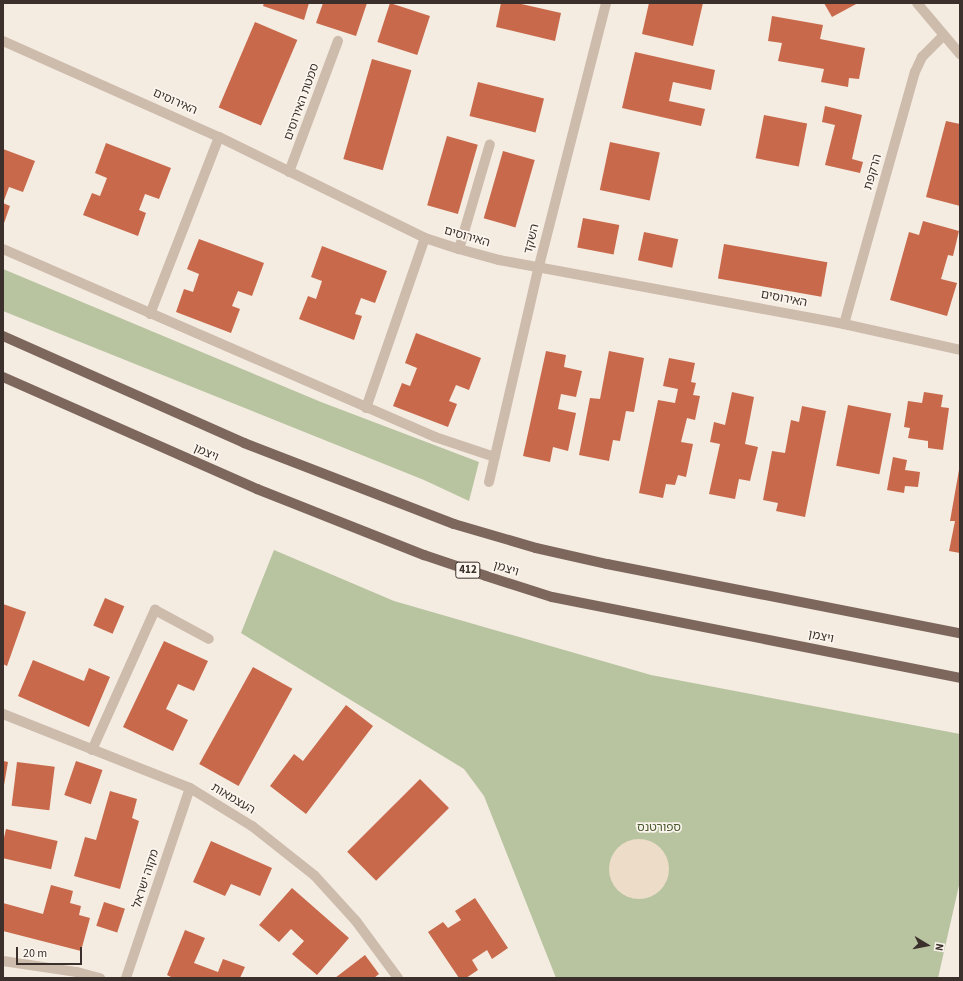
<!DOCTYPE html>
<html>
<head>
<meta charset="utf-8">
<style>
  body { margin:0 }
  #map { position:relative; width:963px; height:981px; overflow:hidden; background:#f4ebe1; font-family:"Source Sans 3","Noto Sans Hebrew",sans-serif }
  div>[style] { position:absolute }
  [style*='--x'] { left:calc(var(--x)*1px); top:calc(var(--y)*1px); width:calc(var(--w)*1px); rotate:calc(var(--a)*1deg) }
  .green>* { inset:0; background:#b8c4a0 }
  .plaza>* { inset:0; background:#ecdcc8 }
  .round { border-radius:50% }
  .building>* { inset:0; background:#c8694b; transform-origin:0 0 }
  .service>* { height:10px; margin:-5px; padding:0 5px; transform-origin:5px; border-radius:5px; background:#cdbbac }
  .minor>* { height:10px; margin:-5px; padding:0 5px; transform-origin:5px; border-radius:5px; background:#cdbbac }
  .primary>* { height:10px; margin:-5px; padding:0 5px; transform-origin:5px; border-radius:5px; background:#7d675c }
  span { translate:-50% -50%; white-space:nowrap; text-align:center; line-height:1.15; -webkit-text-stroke:3.5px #fbf5ee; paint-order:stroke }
  .shield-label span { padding:1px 3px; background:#fbf5ee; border:1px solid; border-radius:3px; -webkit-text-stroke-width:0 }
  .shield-label { font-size:11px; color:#3b302b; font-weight:700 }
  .street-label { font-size:12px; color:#3b302b }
  .park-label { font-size:12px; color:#4a5a2e }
  .frame { position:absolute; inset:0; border:4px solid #3b302b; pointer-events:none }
  .north { position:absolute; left:907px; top:925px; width:40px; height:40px; -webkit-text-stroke:3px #fbf5ee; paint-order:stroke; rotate:100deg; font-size:11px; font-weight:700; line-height:16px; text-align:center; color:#3b302b }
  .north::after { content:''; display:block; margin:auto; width:14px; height:18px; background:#3b302b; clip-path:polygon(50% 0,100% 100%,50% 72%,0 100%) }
  .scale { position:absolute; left:16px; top:947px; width:66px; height:18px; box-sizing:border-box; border:2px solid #3b302b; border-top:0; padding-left:5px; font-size:12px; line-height:14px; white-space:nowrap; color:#3b302b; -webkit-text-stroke:3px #fbf5ee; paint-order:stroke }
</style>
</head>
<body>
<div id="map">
  <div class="green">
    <div style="clip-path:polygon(3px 269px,321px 402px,479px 462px,469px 501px,424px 480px,3px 311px)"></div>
    <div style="clip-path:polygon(274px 550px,394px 601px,651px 675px,960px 734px,960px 881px,938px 978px,556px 978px,484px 796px,464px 769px,241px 633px)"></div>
  </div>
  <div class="plaza">
    <div class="round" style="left:609px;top:839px;width:60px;height:60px"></div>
  </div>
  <div class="building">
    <div style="clip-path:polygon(264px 3px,309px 3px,304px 20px,263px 6px)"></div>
    <div style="clip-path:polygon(323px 3px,367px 3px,356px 36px,316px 23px)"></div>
    <div style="left:390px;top:3px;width:42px;height:41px;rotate:18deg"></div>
    <div style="clip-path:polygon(501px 3px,517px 3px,561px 13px,555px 41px,496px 27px)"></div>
    <div style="clip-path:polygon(649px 3px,703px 3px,693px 46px,642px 34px)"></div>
    <div style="clip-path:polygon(824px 3px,858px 3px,832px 17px)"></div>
    <div style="clip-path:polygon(772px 16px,823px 25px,820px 39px,865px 48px,859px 79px,849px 78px,848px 87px,821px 82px,824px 69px,778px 61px,782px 43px,768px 41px)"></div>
    <div style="left:255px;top:22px;width:46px;height:93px;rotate:23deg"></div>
    <div style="clip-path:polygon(635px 52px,715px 70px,711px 90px,673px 82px,669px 101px,705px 109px,701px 126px,622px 108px)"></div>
    <div style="left:372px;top:59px;width:41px;height:104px;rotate:16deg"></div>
    <div style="left:478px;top:82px;width:68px;height:35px;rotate:14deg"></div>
    <div style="clip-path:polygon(825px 106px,862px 115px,852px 159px,863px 162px,860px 173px,825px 165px,835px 125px,822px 122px)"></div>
    <div style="left:764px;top:115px;width:44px;height:44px;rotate:11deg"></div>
    <div style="clip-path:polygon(946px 121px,960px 124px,960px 206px,926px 197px)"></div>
    <div style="left:447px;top:136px;width:32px;height:72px;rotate:16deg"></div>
    <div style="left:610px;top:142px;width:51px;height:49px;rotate:12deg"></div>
    <div style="clip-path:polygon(106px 143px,171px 168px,159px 199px,145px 194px,139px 210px,146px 213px,138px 236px,83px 215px,92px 193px,100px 196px,107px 178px,95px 173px)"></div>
    <div style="clip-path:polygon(3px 149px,35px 161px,23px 192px,9px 187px,3px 203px,10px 206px,3px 226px)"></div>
    <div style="left:503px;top:151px;width:33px;height:70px;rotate:16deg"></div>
    <div style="left:583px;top:218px;width:37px;height:30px;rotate:11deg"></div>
    <div style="clip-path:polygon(923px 221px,959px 231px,953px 256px,948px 255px,941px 279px,957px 283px,947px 316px,890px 300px,909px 232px,919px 235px)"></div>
    <div style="left:644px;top:232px;width:35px;height:29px;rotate:12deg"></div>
    <div style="clip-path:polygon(199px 239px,264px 263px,252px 296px,238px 291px,232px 306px,240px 309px,231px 333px,176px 312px,184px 289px,193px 292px,199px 274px,187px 269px)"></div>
    <div style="left:724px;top:244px;width:105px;height:35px;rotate:10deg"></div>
    <div style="clip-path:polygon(322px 246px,387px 271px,375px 303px,361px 298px,355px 314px,362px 316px,354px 340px,299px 319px,308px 296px,316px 299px,322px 281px,311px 277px)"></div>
    <div style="clip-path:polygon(416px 333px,481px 358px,469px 390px,456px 385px,449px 401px,457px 404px,448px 427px,393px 406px,402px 383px,410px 386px,417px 368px,405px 363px)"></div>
    <div style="clip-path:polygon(546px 351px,566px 355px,564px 367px,582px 371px,576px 397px,561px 394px,558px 409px,576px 413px,568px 451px,553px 447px,550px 462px,523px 456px)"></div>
    <div style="clip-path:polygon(609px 351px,644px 358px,634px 412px,626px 411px,620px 441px,613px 440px,609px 461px,579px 455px,590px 398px,600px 399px)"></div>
    <div style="clip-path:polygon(669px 358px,695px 363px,691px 382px,696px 383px,693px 395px,700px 396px,695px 420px,687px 418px,681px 442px,693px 444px,686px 477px,678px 475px,675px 485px,666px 484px,663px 498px,639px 493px,658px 400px,675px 403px,678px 389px,663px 386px)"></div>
    <div style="clip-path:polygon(732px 392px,754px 397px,745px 444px,758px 447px,750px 481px,739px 479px,735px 499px,709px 494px,720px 444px,710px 442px,714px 422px,725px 425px)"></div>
    <div style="clip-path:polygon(924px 392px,943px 395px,941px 407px,949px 408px,943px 450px,928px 448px,928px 441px,908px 438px,910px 428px,904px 427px,908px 401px,922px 403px)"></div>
    <div style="left:848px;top:405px;width:44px;height:62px;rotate:11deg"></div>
    <div style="clip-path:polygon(802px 406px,826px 411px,805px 517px,776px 511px,778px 503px,763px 500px,772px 451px,785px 453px,791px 420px,799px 422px)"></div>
    <div style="clip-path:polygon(893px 457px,907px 460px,905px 470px,920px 472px,918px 487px,905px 486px,904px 493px,887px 490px)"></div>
    <div style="clip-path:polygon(959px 470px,960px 470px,960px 553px,949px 551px,955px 521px,950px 521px)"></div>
    <div style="left:105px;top:598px;width:21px;height:30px;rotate:23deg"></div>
    <div style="clip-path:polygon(3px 604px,26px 612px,7px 666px,3px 664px)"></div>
    <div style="clip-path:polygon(164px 641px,208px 661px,194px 691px,178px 684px,166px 709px,188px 720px,173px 751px,123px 727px)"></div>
    <div style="clip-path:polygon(33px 660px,84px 681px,89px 668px,110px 677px,89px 727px,18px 696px)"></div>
    <div style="left:253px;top:667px;width:45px;height:111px;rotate:29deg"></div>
    <div style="clip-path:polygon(346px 705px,373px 726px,306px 814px,270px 786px,294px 754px,303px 761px)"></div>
    <div style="clip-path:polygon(3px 761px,8px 762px,4px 785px,3px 785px)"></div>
    <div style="left:76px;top:761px;width:28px;height:36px;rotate:19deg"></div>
    <div style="left:17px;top:762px;width:38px;height:44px;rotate:7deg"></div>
    <div style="left:420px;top:779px;width:41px;height:103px;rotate:45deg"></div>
    <div style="clip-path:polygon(110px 791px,137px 799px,132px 818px,139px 821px,120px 889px,74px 876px,85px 837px,96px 840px)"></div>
    <div style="left:6px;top:829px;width:53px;height:29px;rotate:13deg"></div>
    <div style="clip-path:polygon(211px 841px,272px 868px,260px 896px,231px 884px,225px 896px,193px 882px)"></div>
    <div style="clip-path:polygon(51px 885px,73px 891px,70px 903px,81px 906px,79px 915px,90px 918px,81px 951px,3px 931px,3px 903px,43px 914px)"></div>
    <div style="clip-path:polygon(292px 888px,349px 938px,317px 975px,292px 954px,304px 941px,291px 929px,279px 942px,259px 925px)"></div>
    <div style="clip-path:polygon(475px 898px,508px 948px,492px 959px,487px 950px,472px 960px,478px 970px,466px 978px,459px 978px,428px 932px,443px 922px,448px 928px,461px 920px,455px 911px)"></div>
    <div style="left:104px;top:902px;width:22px;height:25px;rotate:18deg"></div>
    <div style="clip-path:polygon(185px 930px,205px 938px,194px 963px,218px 972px,223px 959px,245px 967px,240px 978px,173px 978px,167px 975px)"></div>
    <div style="clip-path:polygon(365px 955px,379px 974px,374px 978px,335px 978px)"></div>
  </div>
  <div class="service">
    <div style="--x:3;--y:249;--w:471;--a:23.5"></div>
    <div style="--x:435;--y:437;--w:63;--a:18.4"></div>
    <div style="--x:459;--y:249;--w:109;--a:-73.6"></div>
    <div style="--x:150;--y:314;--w:190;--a:-68.7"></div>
    <div style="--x:366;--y:408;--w:180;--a:-70.9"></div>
    <div style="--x:92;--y:750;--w:154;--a:-65.8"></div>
    <div style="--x:155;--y:610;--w:61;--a:28.2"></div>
  </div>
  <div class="minor">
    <div style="--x:917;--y:3;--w:67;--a:49.9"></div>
    <div style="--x:3;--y:41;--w:236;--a:24"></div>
    <div style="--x:219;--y:137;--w:229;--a:26.1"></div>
    <div style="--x:425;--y:238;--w:36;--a:18"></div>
    <div style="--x:459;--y:249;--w:41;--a:15.4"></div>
    <div style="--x:499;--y:260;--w:351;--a:10.5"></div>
    <div style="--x:844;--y:324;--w:119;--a:12.6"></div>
    <div style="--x:289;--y:172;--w:140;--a:-69.5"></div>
    <div style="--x:844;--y:324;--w:262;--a:-74.3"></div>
    <div style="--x:915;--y:72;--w:17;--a:-65"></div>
    <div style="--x:922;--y:57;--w:30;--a:-45"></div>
    <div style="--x:489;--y:482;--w:222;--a:-77"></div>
    <div style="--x:539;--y:266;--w:271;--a:-75.7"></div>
    <div style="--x:3;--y:714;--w:201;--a:21.6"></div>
    <div style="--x:190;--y:788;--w:73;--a:31.5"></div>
    <div style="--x:252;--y:826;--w:80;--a:38.4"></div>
    <div style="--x:315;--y:876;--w:61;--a:47.7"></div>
    <div style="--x:356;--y:921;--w:71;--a:53.6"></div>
    <div style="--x:3;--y:961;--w:75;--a:8.5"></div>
    <div style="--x:77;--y:972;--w:24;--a:15"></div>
    <div style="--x:126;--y:978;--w:200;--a:-71.4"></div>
  </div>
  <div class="primary">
    <div style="--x:3;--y:336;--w:264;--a:23.9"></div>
    <div style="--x:244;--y:443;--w:225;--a:21.1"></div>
    <div style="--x:454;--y:524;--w:85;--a:16.3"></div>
    <div style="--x:536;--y:548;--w:73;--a:12.7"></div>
    <div style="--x:607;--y:564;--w:360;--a:11.1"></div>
    <div style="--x:3;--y:377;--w:278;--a:23.8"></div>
    <div style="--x:257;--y:489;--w:180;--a:21.6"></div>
    <div style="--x:424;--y:555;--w:65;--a:18.7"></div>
    <div style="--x:486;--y:576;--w:69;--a:17.7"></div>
    <div style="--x:552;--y:597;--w:416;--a:11.2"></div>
  </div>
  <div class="shield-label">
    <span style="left:468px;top:570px">412</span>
  </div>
  <div class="street-label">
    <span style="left:175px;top:102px;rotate:24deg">האירוסים</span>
    <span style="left:302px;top:102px;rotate:-70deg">סמטת האירוסים</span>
    <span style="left:873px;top:172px;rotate:-74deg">הרקפת</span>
    <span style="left:467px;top:237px;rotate:16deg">האירוסים</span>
    <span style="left:532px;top:239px;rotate:-76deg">השקד</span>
    <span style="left:784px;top:299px;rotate:11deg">האירוסים</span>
    <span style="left:206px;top:453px;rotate:24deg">ויצמן</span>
    <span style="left:506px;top:569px;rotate:17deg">ויצמן</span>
    <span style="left:821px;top:637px;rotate:11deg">ויצמן</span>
    <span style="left:233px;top:799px;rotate:31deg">העצמאות</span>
    <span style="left:146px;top:879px;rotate:-72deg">מקוה ישראל</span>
  </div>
  <div class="park-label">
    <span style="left:659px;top:828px">ספורטנס</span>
  </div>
  <div class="frame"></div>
  <div class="north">N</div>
  <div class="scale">20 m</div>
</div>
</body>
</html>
